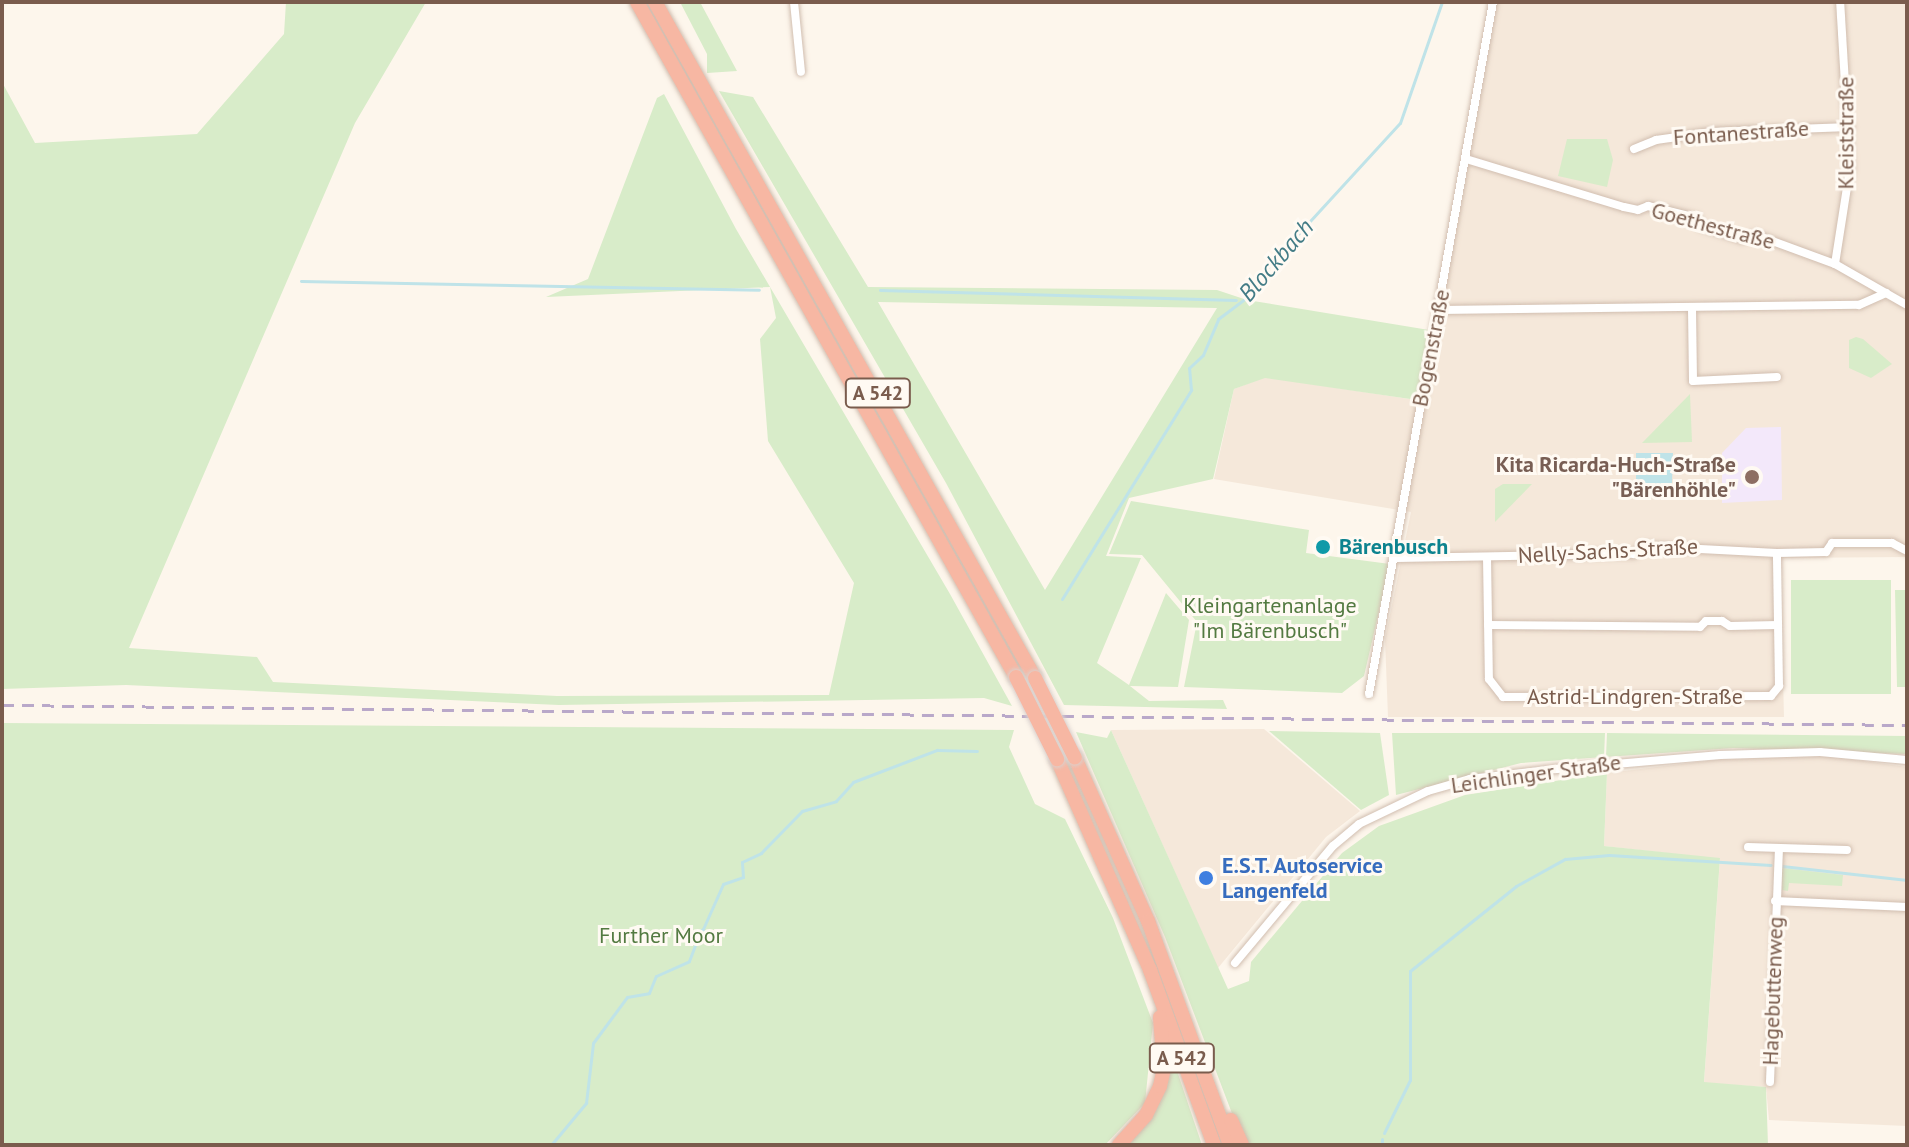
<!DOCTYPE html>
<html>
<head>
<meta charset="utf-8">
<style>
  body { margin:0 }
  #map { position:relative; width:1909px; height:1147px; overflow:hidden; background:#fdf6ec; font-family:"PT Sans",sans-serif }
  div>[style] { position:absolute }
  [style*='--x'] { left:calc(var(--x)*1px); top:calc(var(--y)*1px); width:calc(var(--w)*1px); rotate:calc(var(--a)*1deg) }
  .residential>* { inset:0; background:#f5e8da }
  .education>* { inset:0; background:#f3e8fa }
  .green>* { inset:0; background:#d8ecc9; transform-origin:0 0 }
  .water>* { inset:0; background:#bfe3e8 }
  .stream>* { height:3px; margin:-1.5px; padding:0 1.5px; transform-origin:1.5px; border-radius:1.5px; background:#bfe3e8 }
  .roads { filter:drop-shadow(0 0 2px #d1beb0) drop-shadow(0 0 2px #d1beb0) }
  .minor>* { height:8px; margin:-4px; padding:0 4px; transform-origin:4px; border-radius:4px; background:#fff }
  .motorway>* { height:14px; margin:-7px; padding:0 7px; transform-origin:7px; border-radius:7px; background:#f7b7a3 }
  .rail>* { height:3px; margin-top:-1.5px; transform-origin:0; background:repeating-linear-gradient(90deg,#b9a8c9 0 12px,transparent 0 20px) }
  .bridges { filter:drop-shadow(0 0 2px #dad1cd) drop-shadow(0 0 2px #dad1cd) }
  .motorway-bridge>* { height:14px; margin:-7px; padding:0 7px; transform-origin:7px; border-radius:7px; background:#f7b7a3 }
  .dots>* { width:22px; height:22px; translate:-50% -50%; box-sizing:border-box; border:4px solid #fffaf3; border-radius:50% }
  span { translate:-50% -50%; white-space:nowrap; text-align:center; line-height:1.15; -webkit-text-stroke:6px #fffaf3; paint-order:stroke }
  .shield-label span { padding:2px 6px; background:#fffaf3; border:2px solid; border-radius:6px; -webkit-text-stroke-width:0 }
  .shield-label { font-size:20px; color:#7a5c4d; font-weight:700 }
  .street-label { font-size:22px; color:#7a5c4d }
  .education-label { font-size:22px; color:#785e54; font-weight:700 }
  .right { translate:-100% -50%; text-align:right }
  .culture-label { font-size:22px; color:#0d838f; font-weight:700 }
  .left { translate:0 -50%; text-align:left }
  .park-label { font-size:22px; color:#537a41 }
  .shop-label { font-size:22px; color:#366cbe; font-weight:700 }
  .water-label { font-size:24px; color:#437c86; font-style:italic }
  .frame { position:absolute; inset:0; border:4px solid #7a5c4d; pointer-events:none }
</style>
</head>
<body>
<div id="map">
  <div class="residential">
    <div style="clip-path:polygon(1496px 2px,1907px 2px,1907px 557px,1780px 558px,1784px 717px,1388px 717px,1385px 639px,1411px 512px,1214px 479px,1234px 389px,1265px 377px,1416px 400px,1427px 395px)"></div>
    <div style="clip-path:polygon(1264px 729px,1360px 811px,1326px 837px,1218px 968px,1111px 730px)"></div>
    <div style="clip-path:polygon(1790px 751px,1907px 767px,1907px 1126px,1769px 1120px,1766px 1087px,1704px 1083px,1720px 859px,1604px 846px,1607px 773px)"></div>
  </div>
  <div class="education">
    <div style="clip-path:polygon(1781px 427px,1782px 500px,1722px 503px,1722px 453px,1746px 428px)"></div>
  </div>
  <div class="green">
    <div style="clip-path:polygon(286px 2px,426px 2px,355px 123px,129px 648px,257px 657px,273px 682px,557px 696px,829px 695px,854px 583px,768px 441px,760px 339px,776px 318px,770px 287px,546px 297px,588px 279px,657px 98px,664px 94px,736px 229px,950px 594px,1012px 706px,984px 698px,559px 705px,126px 685px,2px 689px,2px 82px,35px 143px,197px 134px,284px 34px)"></div>
    <div style="clip-path:polygon(680px 2px,700px 2px,737px 71px,707px 73px,707px 54px)"></div>
    <div style="clip-path:polygon(evenodd,719px 91px,753px 97px,868px 287px,1217px 290px,1247px 300px,1429px 330px,1417px 400px,1265px 378px,1234px 389px,1213px 479px,1129px 498px,1106px 556px,1141px 558px,1097px 663px,1129px 685px,1166px 593px,1189px 620px,1178px 687px,1130px 686px,1149px 701px,1223px 700px,1227px 709px,1064px 705px,946px 483px,719px 91px,878px 302px,1216px 308px,1217px 308px,1045px 590px,878px 302px)"></div>
    <div style="clip-path:polygon(1567px 139px,1607px 139px,1613px 160px,1607px 187px,1558px 176px)"></div>
    <div style="clip-path:polygon(1856px 337px,1863px 339px,1892px 364px,1871px 378px,1849px 368px,1849px 340px)"></div>
    <div style="clip-path:polygon(1690px 394px,1692px 442px,1642px 443px)"></div>
    <div style="clip-path:polygon(1503px 484px,1532px 484px,1495px 522px,1495px 489px)"></div>
    <div style="clip-path:polygon(1131px 501px,1309px 530px,1306px 553px,1390px 564px,1364px 676px,1342px 693px,1184px 687px,1197px 622px,1142px 555px,1109px 554px)"></div>
    <div style="left:1891px;top:580px;width:114px;height:100px;rotate:90deg"></div>
    <div style="clip-path:polygon(1895px 590px,1907px 590px,1907px 687px,1897px 687px)"></div>
    <div style="clip-path:polygon(2px 723px,1014px 730px,1009px 747px,1035px 804px,1065px 819px,1113px 918px,1153px 1023px,1145px 1103px,1105px 1145px,2px 1145px)"></div>
    <div style="clip-path:polygon(1111px 730px,1228px 989px,1249px 981px,1251px 962px,1342px 853px,1379px 826px,1465px 795px,1607px 773px,1604px 846px,1720px 858px,1704px 1082px,1766px 1087px,1768px 1145px,1244px 1145px,1165px 937px,1076px 732px,1107px 738px)"></div>
    <div style="clip-path:polygon(1269px 731px,1380px 733px,1389px 795px,1361px 810px)"></div>
    <div style="clip-path:polygon(1392px 733px,1605px 733px,1604px 757px,1521px 763px,1396px 795px)"></div>
    <div style="clip-path:polygon(1607px 733px,1907px 736px,1907px 754px,1733px 748px,1606px 757px)"></div>
    <div style="clip-path:polygon(1782px 868px,1843px 875px,1842px 886px,1789px 883px,1788px 891px,1782px 890px)"></div>
    <div style="clip-path:polygon(1171px 1053px,1202px 1145px,1124px 1145px,1168px 1077px)"></div>
  </div>
  <div class="water">
    <div style="clip-path:polygon(1636px 453px,1673px 453px,1672px 483px,1660px 485px,1659px 491px,1636px 491px)"></div>
  </div>
  <div class="stream">
    <div style="--x:301;--y:281;--w:458;--a:1.1"></div>
    <div style="--x:880;--y:290;--w:356;--a:1.6"></div>
    <div style="--x:1062;--y:599;--w:246;--a:-58.3"></div>
    <div style="--x:1191;--y:390;--w:22;--a:-95"></div>
    <div style="--x:1189;--y:368;--w:19;--a:-43"></div>
    <div style="--x:1203;--y:355;--w:39;--a:-67"></div>
    <div style="--x:1218;--y:319;--w:36;--a:-37"></div>
    <div style="--x:1247;--y:297;--w:18;--a:-63"></div>
    <div style="--x:1255;--y:281;--w:214;--a:-47.5"></div>
    <div style="--x:1400;--y:123;--w:128;--a:-70.9"></div>
    <div style="--x:1782;--y:866;--w:126;--a:6.4"></div>
    <div style="--x:1384;--y:1133;--w:59;--a:-63.9"></div>
    <div style="--x:1410;--y:1080;--w:109;--a:-90"></div>
    <div style="--x:1410;--y:971;--w:136;--a:-38.7"></div>
    <div style="--x:1516;--y:886;--w:56;--a:-28.9"></div>
    <div style="--x:1565;--y:859;--w:44;--a:-5.2"></div>
    <div style="--x:1609;--y:855;--w:162;--a:3.5"></div>
    <div style="--x:1382;--y:1139;--w:6;--a:90"></div>
    <div style="--x:551;--y:1145;--w:55;--a:-50.2"></div>
    <div style="--x:586;--y:1103;--w:60;--a:-83.3"></div>
    <div style="--x:593;--y:1043;--w:57;--a:-53.5"></div>
    <div style="--x:627;--y:997;--w:22;--a:-10"></div>
    <div style="--x:649;--y:993;--w:18;--a:-68"></div>
    <div style="--x:656;--y:976;--w:36;--a:-24"></div>
    <div style="--x:689;--y:961;--w:22;--a:-69"></div>
    <div style="--x:697;--y:940;--w:6;--a:-141"></div>
    <div style="--x:692;--y:936;--w:13;--a:-32"></div>
    <div style="--x:703;--y:929;--w:49;--a:-66"></div>
    <div style="--x:723;--y:884;--w:21;--a:-19"></div>
    <div style="--x:743;--y:877;--w:15;--a:-94"></div>
    <div style="--x:742;--y:862;--w:21;--a:-25"></div>
    <div style="--x:761;--y:853;--w:59;--a:-45.7"></div>
    <div style="--x:802;--y:811;--w:35;--a:-16"></div>
    <div style="--x:836;--y:801;--w:25;--a:-48"></div>
    <div style="--x:853;--y:782;--w:90;--a:-20.9"></div>
    <div style="--x:937;--y:750;--w:40;--a:1.4"></div>
  </div>
  <div class="roads">
    <div class="minor">
      <div style="--x:794;--y:2;--w:70;--a:84.3"></div>
      <div style="--x:1634;--y:149;--w:24;--a:-22"></div>
      <div style="--x:1656;--y:140;--w:57;--a:-8.1"></div>
      <div style="--x:1712;--y:132;--w:138;--a:-2.1"></div>
      <div style="--x:1466;--y:159;--w:165;--a:16.9"></div>
      <div style="--x:1624;--y:207;--w:14;--a:12"></div>
      <div style="--x:1638;--y:210;--w:11;--a:-22"></div>
      <div style="--x:1648;--y:206;--w:50;--a:13.8"></div>
      <div style="--x:1697;--y:218;--w:9;--a:63"></div>
      <div style="--x:1701;--y:226;--w:43;--a:17.6"></div>
      <div style="--x:1742;--y:239;--w:15;--a:-16"></div>
      <div style="--x:1756;--y:235;--w:84;--a:20.2"></div>
      <div style="--x:1835;--y:264;--w:83;--a:29.7"></div>
      <div style="--x:1835;--y:264;--w:97;--a:-81.1"></div>
      <div style="--x:1850;--y:168;--w:166;--a:-93.4"></div>
      <div style="--x:1692;--y:309;--w:72;--a:89.2"></div>
      <div style="--x:1693;--y:381;--w:84;--a:-2.7"></div>
      <div style="--x:1439;--y:310;--w:420;--a:-0.7"></div>
      <div style="--x:1859;--y:305;--w:30;--a:-24"></div>
      <div style="--x:1487;--y:557;--w:122;--a:89.1"></div>
      <div style="--x:1489;--y:679;--w:23;--a:52"></div>
      <div style="--x:1503;--y:697;--w:268;--a:-0.2"></div>
      <div style="--x:1771;--y:696;--w:13;--a:-51"></div>
      <div style="--x:1779;--y:686;--w:133;--a:-90.9"></div>
      <div style="--x:1397;--y:558;--w:237;--a:-1"></div>
      <div style="--x:1634;--y:554;--w:12;--a:-42"></div>
      <div style="--x:1643;--y:546;--w:134;--a:3"></div>
      <div style="--x:1777;--y:553;--w:49;--a:-1.2"></div>
      <div style="--x:1826;--y:552;--w:11;--a:-56"></div>
      <div style="--x:1832;--y:543;--w:60;--a:0"></div>
      <div style="--x:1892;--y:543;--w:17;--a:28"></div>
      <div style="--x:1488;--y:625;--w:212;--a:0.5"></div>
      <div style="--x:1700;--y:627;--w:8;--a:-45"></div>
      <div style="--x:1706;--y:621;--w:16;--a:0"></div>
      <div style="--x:1722;--y:621;--w:9;--a:32"></div>
      <div style="--x:1730;--y:626;--w:48;--a:-1.2"></div>
      <div style="--x:1369;--y:694;--w:703;--a:-79.84"></div>
      <div style="--x:1748;--y:847;--w:99;--a:1.7"></div>
      <div style="--x:1775;--y:901;--w:132;--a:2.6"></div>
      <div style="--x:1235;--y:963;--w:153;--a:-50.1"></div>
      <div style="--x:1333;--y:846;--w:34;--a:-40"></div>
      <div style="--x:1359;--y:824;--w:76;--a:-25.6"></div>
      <div style="--x:1428;--y:791;--w:44;--a:-15.9"></div>
      <div style="--x:1470;--y:779;--w:88;--a:-6.6"></div>
      <div style="--x:1557;--y:769;--w:164;--a:-4.9"></div>
      <div style="--x:1720;--y:755;--w:100;--a:-1.7"></div>
      <div style="--x:1820;--y:752;--w:87;--a:5.3"></div>
      <div style="--x:1770;--y:1082;--w:234;--a:-87.8"></div>
    </div>
    <div class="motorway">
      <div style="--x:637;--y:2;--w:774;--a:60.69"></div>
      <div style="--x:655;--y:2;--w:775;--a:60.66"></div>
      <div style="--x:1075;--y:758;--w:179;--a:65.9"></div>
      <div style="--x:1148;--y:921;--w:239;--a:69.9"></div>
      <div style="--x:1057;--y:759;--w:231;--a:66.2"></div>
      <div style="--x:1150;--y:970;--w:186;--a:69.9"></div>
      <div style="--x:1231;--y:1120;--w:27;--a:66"></div>
      <div style="--x:1119;--y:1145;--w:40;--a:-48"></div>
      <div style="--x:1146;--y:1115;--w:32;--a:-64"></div>
      <div style="--x:1160;--y:1086;--w:17;--a:-77"></div>
      <div style="--x:1164;--y:1069;--w:52;--a:-94.4"></div>
    </div>
  </div>
  <div class="rail">
    <div style="--x:2;--y:705;--w:1905;--a:0.6"></div>
  </div>
  <div class="bridges">
    <div class="motorway-bridge">
      <div style="--x:1016;--y:677;--w:92;--a:63.4"></div>
      <div style="--x:1035;--y:678;--w:89;--a:63.4"></div>
    </div>
  </div>
  <div class="dots">
    <div style="left:1752px;top:477px;background:#8d6e63"></div>
    <div style="left:1323px;top:547px;background:#0f9aa8"></div>
    <div style="left:1206px;top:878px;background:#3f7fe0"></div>
  </div>
  <div class="shield-label">
    <span style="left:878px;top:393px">A 542</span>
    <span style="left:1182px;top:1058px">A 542</span>
  </div>
  <div class="street-label">
    <span style="left:1741px;top:133px;rotate:-4deg">Fontanestraße</span>
    <span style="left:1846px;top:133px;rotate:-90deg">Kleiststraße</span>
    <span style="left:1713px;top:226px;rotate:15deg">Goethestraße</span>
    <span style="left:1431px;top:348px;rotate:-79deg">Bogenstraße</span>
    <span style="left:1608px;top:551px;rotate:-3deg">Nelly-Sachs-Straße</span>
    <span style="left:1635px;top:697px">Astrid-Lindgren-Straße</span>
    <span style="left:1536px;top:774px;rotate:-8deg">Leichlinger Straße</span>
    <span style="left:1773px;top:991px;rotate:-88deg">Hagebuttenweg</span>
  </div>
  <div class="education-label">
    <span class="right" style="left:1736px;top:477px">Kita Ricarda-Huch-Straße<br>"Bärenhöhle"</span>
  </div>
  <div class="culture-label">
    <span class="left" style="left:1339px;top:547px">Bärenbusch</span>
  </div>
  <div class="park-label">
    <span style="left:1270px;top:618px">Kleingartenanlage<br>"Im Bärenbusch"</span>
    <span style="left:661px;top:936px">Further Moor</span>
  </div>
  <div class="shop-label">
    <span class="left" style="left:1222px;top:878px">E.S.T. Autoservice<br>Langenfeld</span>
  </div>
  <div class="water-label">
    <span style="left:1276px;top:260px;rotate:-49deg">Blockbach</span>
  </div>
  <div class="frame"></div>
</div>
</body>
</html>
